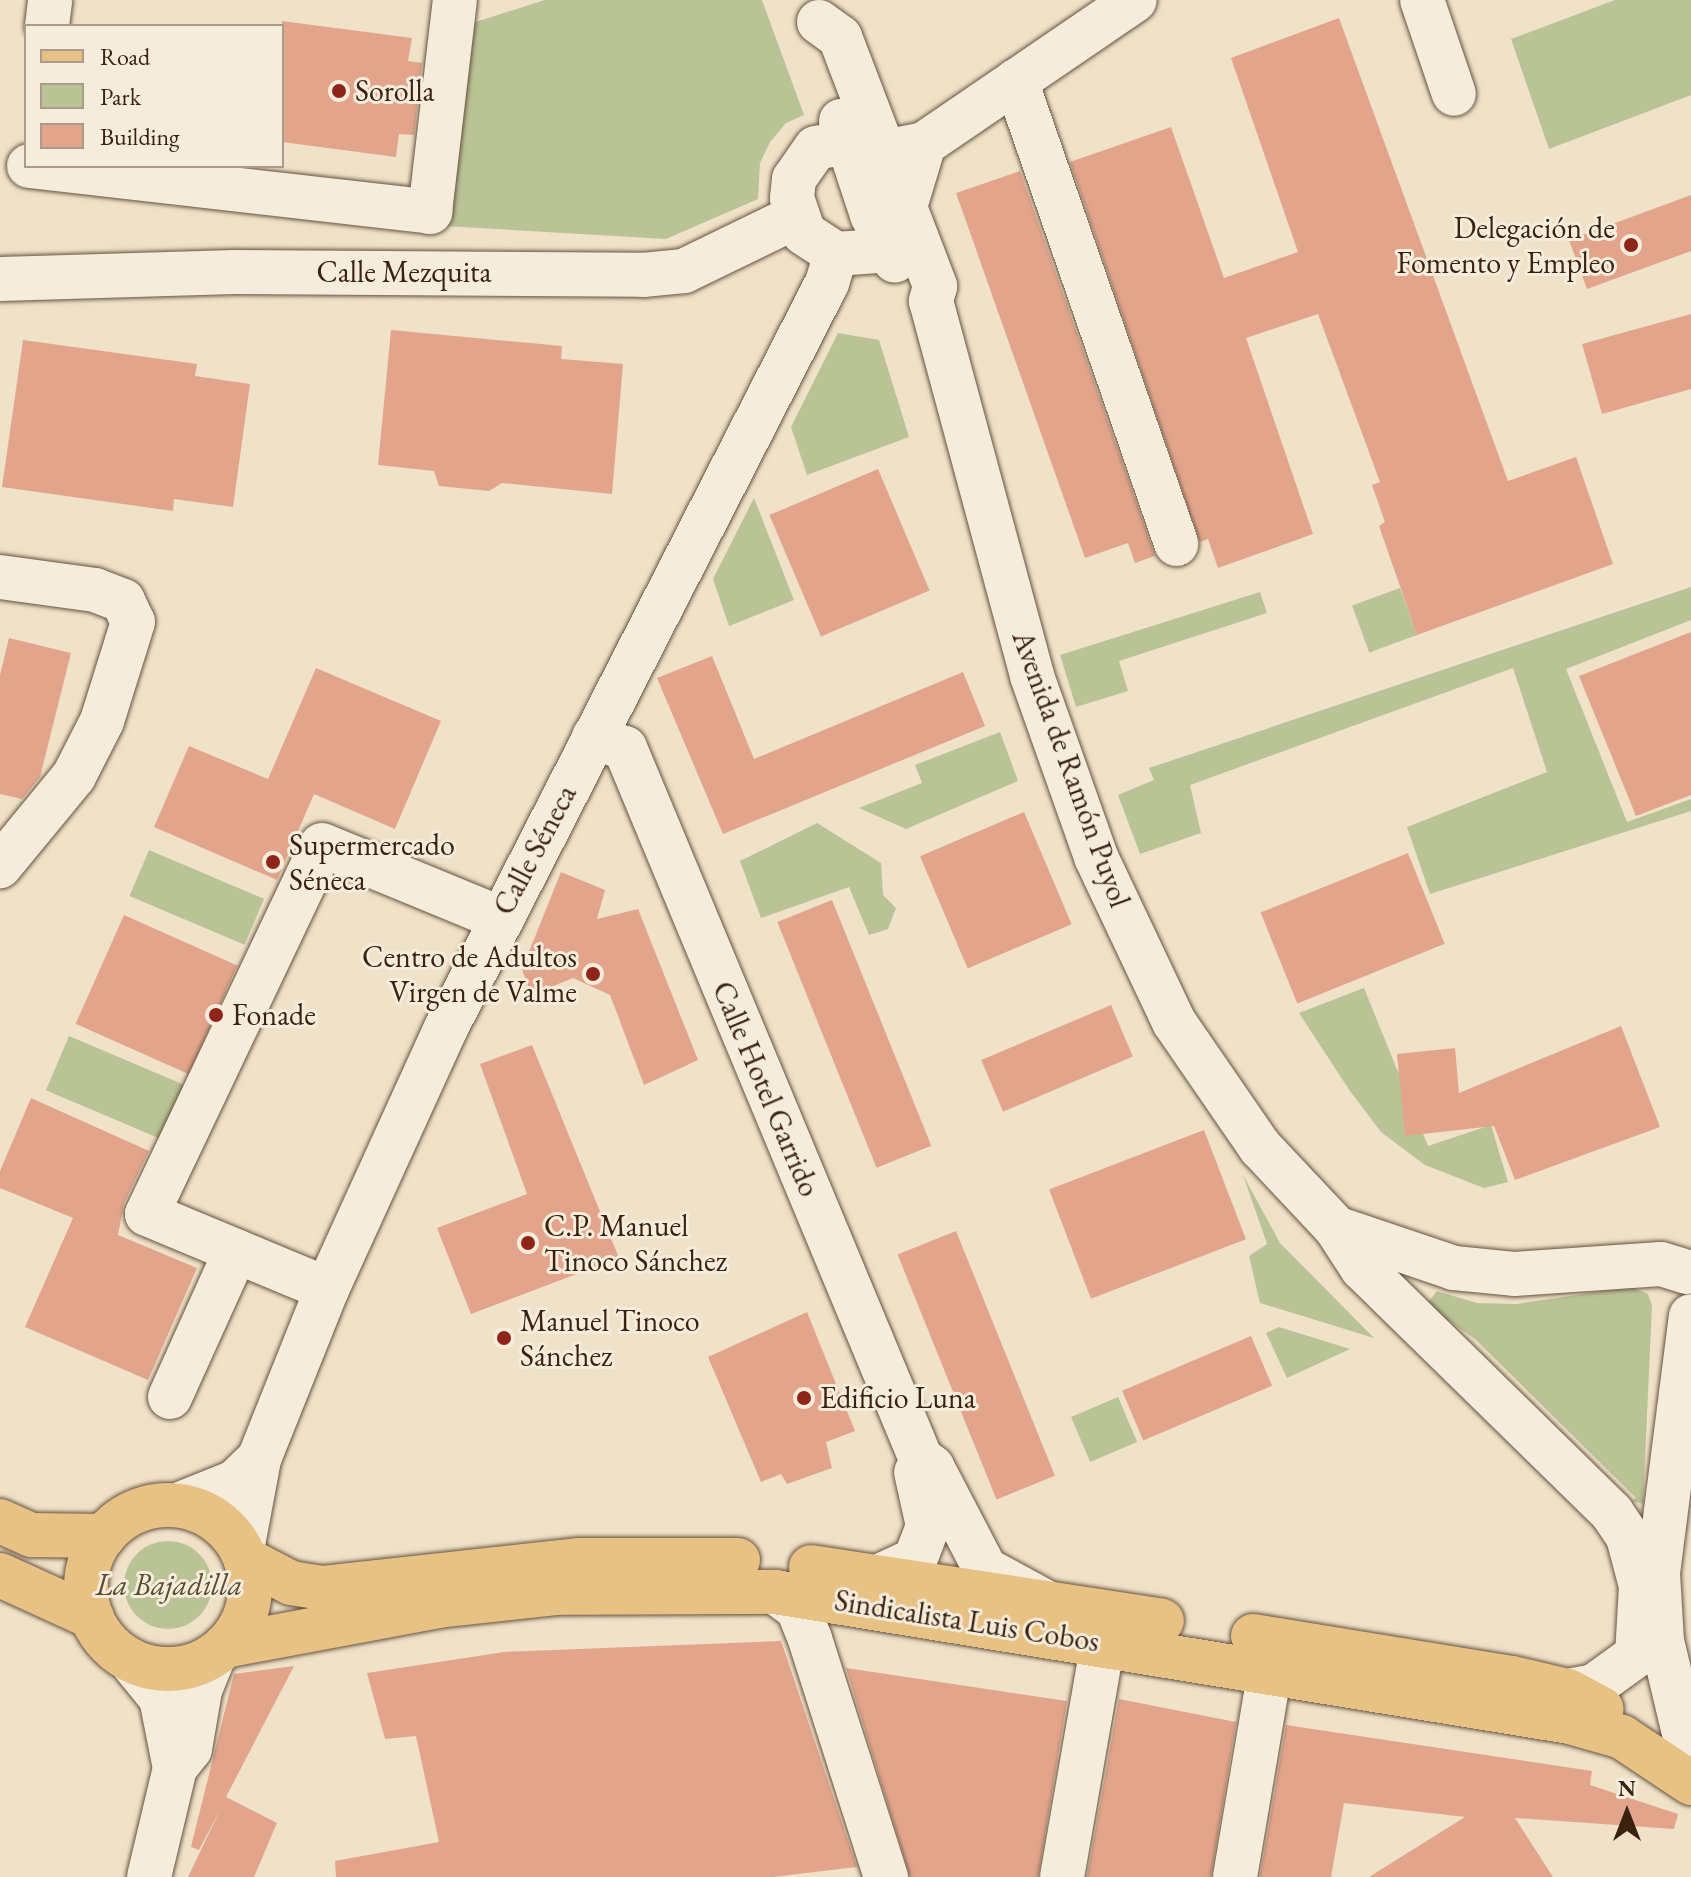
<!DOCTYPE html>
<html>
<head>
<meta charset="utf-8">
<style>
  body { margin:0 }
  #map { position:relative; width:1691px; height:1877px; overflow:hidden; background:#efe2c9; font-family:"EB Garamond",serif }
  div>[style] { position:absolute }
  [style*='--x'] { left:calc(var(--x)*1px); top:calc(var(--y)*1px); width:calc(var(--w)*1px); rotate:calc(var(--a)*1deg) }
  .green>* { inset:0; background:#b9c396; transform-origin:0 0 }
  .round { border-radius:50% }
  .building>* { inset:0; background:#e2a58b; transform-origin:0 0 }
  .roads { filter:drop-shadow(0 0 2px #67523f) drop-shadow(0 0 2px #67523f) }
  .minor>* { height:44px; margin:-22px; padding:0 22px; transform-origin:22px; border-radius:22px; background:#f5ecdc }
  .major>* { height:44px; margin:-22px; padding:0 22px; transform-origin:22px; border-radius:22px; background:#e8c184 }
  .major>.ring { margin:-22px; padding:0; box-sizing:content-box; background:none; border:44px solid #e8c184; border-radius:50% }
  .dots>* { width:22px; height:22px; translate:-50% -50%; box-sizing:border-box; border:4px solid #f5ecdc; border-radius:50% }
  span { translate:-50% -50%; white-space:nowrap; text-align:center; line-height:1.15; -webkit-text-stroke:6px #f5ecdc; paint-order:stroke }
  .poi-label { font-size:30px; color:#3a2211 }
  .left { translate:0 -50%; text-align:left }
  .right { translate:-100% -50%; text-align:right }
  .street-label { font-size:30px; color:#3a2211 }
  .park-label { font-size:30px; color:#5a4a32; font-style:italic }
  .legend { position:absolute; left:24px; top:24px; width:260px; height:144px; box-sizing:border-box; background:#f5ecdc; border:2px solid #aa9b8b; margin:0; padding:10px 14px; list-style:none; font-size:24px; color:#3a2211 }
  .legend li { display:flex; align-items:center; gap:16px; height:40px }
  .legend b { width:40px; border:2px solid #aa9b8b }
  .north { position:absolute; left:1587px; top:1773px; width:80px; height:80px; -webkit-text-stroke:6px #f5ecdc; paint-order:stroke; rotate:0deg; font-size:22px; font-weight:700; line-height:32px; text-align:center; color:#3a2211 }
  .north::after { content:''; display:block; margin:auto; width:28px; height:36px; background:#3a2211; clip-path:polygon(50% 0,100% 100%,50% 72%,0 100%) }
</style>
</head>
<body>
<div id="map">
  <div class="green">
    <div style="clip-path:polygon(545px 0,762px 0,804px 115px,786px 123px,770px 142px,760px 163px,758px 199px,666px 239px,444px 226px,469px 24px)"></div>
    <div style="clip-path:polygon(1615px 0,1691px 0,1691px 95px,1549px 149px,1511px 39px)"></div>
    <div style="clip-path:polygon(838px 333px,879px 340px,909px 437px,807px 475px,791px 427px)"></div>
    <div style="clip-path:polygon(754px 498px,794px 600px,729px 626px,713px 579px)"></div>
    <div style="clip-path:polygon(1691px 587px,1691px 620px,1566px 669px,1627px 822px,1691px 799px,1691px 811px,1430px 894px,1407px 827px,1547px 772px,1513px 668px,1190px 785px,1201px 833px,1140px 854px,1118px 795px,1154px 780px,1149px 768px)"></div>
    <div style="left:1400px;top:588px;width:50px;height:51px;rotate:70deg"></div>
    <div style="clip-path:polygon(1260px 592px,1267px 613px,1119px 661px,1128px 691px,1076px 707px,1060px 655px)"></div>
    <div style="clip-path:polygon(1000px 732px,1018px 781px,906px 829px,859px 808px,922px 783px,915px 765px)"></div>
    <div style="clip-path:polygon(817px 823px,881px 863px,883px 895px,896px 908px,888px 929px,869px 935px,849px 887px,761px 918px,740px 861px)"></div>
    <div style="left:149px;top:850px;width:125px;height:50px;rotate:23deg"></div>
    <div style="clip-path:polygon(1364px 988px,1428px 1146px,1491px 1125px,1508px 1182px,1484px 1188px,1425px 1165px,1381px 1132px,1350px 1091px,1299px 1013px)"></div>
    <div style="left:69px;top:1036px;width:128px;height:59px;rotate:23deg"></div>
    <div style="clip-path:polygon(1243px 1175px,1280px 1243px,1374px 1338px,1260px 1303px,1249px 1256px,1267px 1244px)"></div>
    <div style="clip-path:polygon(1631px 1287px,1648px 1294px,1652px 1306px,1643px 1504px,1632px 1501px,1636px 1498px,1475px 1339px,1426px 1305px,1437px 1291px,1477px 1303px,1516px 1304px)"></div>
    <div style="clip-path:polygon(1279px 1327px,1350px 1349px,1287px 1378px,1266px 1333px)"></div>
    <div style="left:1118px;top:1397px;width:49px;height:51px;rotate:67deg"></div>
    <div class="round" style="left:124px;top:1541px;width:88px;height:88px"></div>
  </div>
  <div class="building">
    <div style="clip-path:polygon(1339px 18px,1508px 481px,1576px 457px,1613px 564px,1417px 635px,1379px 526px,1385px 522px,1372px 485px,1380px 482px,1318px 314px,1246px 338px,1313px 534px,1218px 568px,1208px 539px,1200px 542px,1070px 162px,1171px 127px,1224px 278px,1298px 252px,1231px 58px)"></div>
    <div style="clip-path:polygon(282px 21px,412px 38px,408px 61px,422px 63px,414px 135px,399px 134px,396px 157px,282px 142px)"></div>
    <div style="clip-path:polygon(1020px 171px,1155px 556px,1135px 563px,1128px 543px,1085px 558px,956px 193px)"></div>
    <div style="clip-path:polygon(1691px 195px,1691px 251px,1587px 289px,1569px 240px)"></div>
    <div style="clip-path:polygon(1691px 314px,1691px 389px,1602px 414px,1582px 344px)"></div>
    <div style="clip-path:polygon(391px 330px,562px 346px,561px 359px,623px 364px,612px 494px,502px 483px,489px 491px,439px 486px,434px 471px,378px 465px)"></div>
    <div style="clip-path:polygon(23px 340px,197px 364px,195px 376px,250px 384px,233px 507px,174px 499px,173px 511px,2px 487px)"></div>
    <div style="left:878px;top:469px;width:132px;height:118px;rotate:67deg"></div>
    <div style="clip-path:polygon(1691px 632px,1691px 795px,1636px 816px,1579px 676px)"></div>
    <div style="clip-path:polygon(9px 638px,71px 653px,40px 777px,22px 799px,0 794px,0 675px)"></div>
    <div style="clip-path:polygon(712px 656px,754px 759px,963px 672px,985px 726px,723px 834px,657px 678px)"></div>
    <div style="clip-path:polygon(316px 668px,441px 721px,395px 829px,314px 794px,277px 880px,154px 827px,189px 746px,268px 779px)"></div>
    <div style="left:1024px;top:812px;width:122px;height:113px;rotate:67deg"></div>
    <div style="left:1408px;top:853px;width:98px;height:159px;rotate:68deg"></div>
    <div style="clip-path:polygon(561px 872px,605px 890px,597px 919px,638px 909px,698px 1060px,644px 1085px,610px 995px,573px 978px,531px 995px,522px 969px)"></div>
    <div style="left:832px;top:900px;width:265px;height:59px;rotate:68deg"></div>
    <div style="left:124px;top:915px;width:124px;height:119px;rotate:24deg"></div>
    <div style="left:1111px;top:1005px;width:56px;height:141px;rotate:67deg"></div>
    <div style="clip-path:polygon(1621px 1026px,1660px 1127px,1515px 1180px,1494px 1126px,1405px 1136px,1397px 1054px,1455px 1048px,1459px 1093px)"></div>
    <div style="clip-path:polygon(532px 1045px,619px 1258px,471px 1314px,437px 1228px,527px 1194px,480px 1064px)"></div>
    <div style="clip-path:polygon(31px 1098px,149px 1151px,124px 1203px,118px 1235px,197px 1268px,148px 1380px,25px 1327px,73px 1218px,0 1188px,0 1171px)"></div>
    <div style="left:1204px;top:1130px;width:117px;height:166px;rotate:69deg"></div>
    <div style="left:956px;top:1231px;width:264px;height:63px;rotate:68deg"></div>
    <div style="clip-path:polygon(807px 1312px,855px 1431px,826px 1442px,832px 1468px,787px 1484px,781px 1474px,761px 1482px,708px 1357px)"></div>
    <div style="left:1251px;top:1336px;width:54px;height:140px;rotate:67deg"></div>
    <div style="clip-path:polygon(781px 1641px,857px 1867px,773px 1877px,336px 1877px,335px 1861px,439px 1842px,416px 1736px,385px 1739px,367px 1673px,504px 1652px)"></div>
    <div style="clip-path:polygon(294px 1666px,226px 1797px,277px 1823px,254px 1877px,188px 1877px,221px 1808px,199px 1850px,191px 1847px,234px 1674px)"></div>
    <div style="clip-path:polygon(846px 1668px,1067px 1701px,1038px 1877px,910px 1877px)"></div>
    <div style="clip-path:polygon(1119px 1699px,1236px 1722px,1211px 1877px,1087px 1877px)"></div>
    <div style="clip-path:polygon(1286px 1725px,1592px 1771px,1590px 1785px,1678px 1814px,1674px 1829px,1515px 1818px,1553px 1877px,1369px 1877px,1465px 1817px,1344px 1803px,1331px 1877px,1260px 1877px)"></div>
  </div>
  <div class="roads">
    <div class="minor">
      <div style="--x:1422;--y:0;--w:99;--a:71.2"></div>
      <div style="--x:819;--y:22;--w:26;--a:36"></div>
      <div style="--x:840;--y:37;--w:267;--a:69.1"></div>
      <div style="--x:935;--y:286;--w:16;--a:105"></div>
      <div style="--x:931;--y:301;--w:388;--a:74.9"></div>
      <div style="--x:1032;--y:676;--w:192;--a:70.5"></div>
      <div style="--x:1096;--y:857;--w:183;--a:64.7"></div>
      <div style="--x:1174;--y:1022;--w:152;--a:55.5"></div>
      <div style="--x:1260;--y:1147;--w:111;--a:46.8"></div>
      <div style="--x:1336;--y:1228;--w:48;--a:57"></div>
      <div style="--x:1362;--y:1268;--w:350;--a:44.4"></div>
      <div style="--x:1612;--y:1513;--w:29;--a:56"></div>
      <div style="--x:1628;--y:1537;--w:51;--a:75.1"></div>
      <div style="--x:1641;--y:1586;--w:69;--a:93.3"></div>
      <div style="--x:1637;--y:1655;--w:53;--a:144.2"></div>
      <div style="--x:1594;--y:1686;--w:26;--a:169"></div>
      <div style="--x:47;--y:26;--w:26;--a:-83"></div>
      <div style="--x:1016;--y:81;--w:490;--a:70.9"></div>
      <div style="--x:841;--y:121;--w:99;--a:71.7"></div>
      <div style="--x:872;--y:215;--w:51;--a:63.4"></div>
      <div style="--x:924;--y:144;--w:66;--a:106.8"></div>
      <div style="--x:905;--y:207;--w:52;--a:122.5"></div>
      <div style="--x:877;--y:251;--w:41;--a:175.8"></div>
      <div style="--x:836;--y:254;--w:38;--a:-147"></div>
      <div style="--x:804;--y:233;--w:37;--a:-109"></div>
      <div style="--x:792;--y:198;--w:19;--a:-84"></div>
      <div style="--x:794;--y:179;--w:38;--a:-55"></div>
      <div style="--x:816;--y:148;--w:33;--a:-11"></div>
      <div style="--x:848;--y:142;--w:37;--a:16"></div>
      <div style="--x:884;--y:152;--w:41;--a:-11.3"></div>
      <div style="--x:924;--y:144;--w:255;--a:-34.3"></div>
      <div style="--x:29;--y:166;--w:404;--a:6.5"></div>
      <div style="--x:430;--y:212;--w:213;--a:-83.3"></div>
      <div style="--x:0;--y:279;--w:235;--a:-1.7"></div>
      <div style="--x:235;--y:272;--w:408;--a:0.4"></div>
      <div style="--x:643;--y:275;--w:41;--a:-5.6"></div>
      <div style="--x:684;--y:271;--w:123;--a:-25.9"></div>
      <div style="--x:0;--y:577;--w:96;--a:7.8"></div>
      <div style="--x:95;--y:590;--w:30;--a:21"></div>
      <div style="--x:123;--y:601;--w:23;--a:65"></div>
      <div style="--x:133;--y:622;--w:104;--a:107.4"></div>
      <div style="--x:102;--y:721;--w:62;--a:117"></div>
      <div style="--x:74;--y:776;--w:117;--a:129.4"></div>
      <div style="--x:594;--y:737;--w:33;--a:20"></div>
      <div style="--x:625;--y:748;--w:770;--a:67.4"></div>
      <div style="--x:921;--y:1459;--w:14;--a:36"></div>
      <div style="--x:932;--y:1467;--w:115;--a:62.5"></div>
      <div style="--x:985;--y:1569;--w:67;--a:28.5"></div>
      <div style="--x:1336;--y:1228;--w:125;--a:18.7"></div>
      <div style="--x:1454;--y:1268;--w:60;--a:5.7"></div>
      <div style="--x:1514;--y:1274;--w:147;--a:-3.9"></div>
      <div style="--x:1661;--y:1264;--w:27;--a:17"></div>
      <div style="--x:327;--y:1289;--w:195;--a:-157.4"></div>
      <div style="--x:147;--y:1214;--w:408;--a:-64.6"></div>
      <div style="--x:322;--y:845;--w:191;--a:22.4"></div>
      <div style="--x:170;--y:1397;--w:160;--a:-65.7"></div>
      <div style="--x:178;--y:1505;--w:61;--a:-22"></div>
      <div style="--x:235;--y:1482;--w:33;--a:-44"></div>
      <div style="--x:242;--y:1550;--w:93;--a:-79.4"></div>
      <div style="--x:259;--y:1459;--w:183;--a:-68.2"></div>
      <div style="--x:327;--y:1289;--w:285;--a:-65.5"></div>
      <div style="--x:445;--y:1030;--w:839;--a:-62.92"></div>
      <div style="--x:827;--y:283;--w:30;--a:-73"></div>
      <div style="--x:880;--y:1576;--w:38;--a:-25"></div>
      <div style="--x:915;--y:1560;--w:36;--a:-69"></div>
      <div style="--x:928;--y:1526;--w:55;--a:-102.5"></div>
      <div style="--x:775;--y:1592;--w:29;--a:36"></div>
      <div style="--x:798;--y:1609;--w:32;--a:68"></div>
      <div style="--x:810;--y:1639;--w:250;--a:72.3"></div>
      <div style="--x:130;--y:1660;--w:49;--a:50.8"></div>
      <div style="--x:161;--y:1698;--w:71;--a:78.7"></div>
      <div style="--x:1687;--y:1746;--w:108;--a:-103.4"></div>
      <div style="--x:1662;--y:1641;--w:68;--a:-93.4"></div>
      <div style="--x:1658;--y:1573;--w:259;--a:-82.7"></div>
      <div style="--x:149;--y:1877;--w:112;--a:-76.6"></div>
      <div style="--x:175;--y:1768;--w:24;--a:-52"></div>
      <div style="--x:190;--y:1749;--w:60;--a:-80.4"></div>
      <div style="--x:200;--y:1690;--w:37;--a:-68"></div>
      <div style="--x:1062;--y:1877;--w:238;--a:-80.1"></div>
      <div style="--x:1235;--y:1877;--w:211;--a:-80.4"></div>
    </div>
    <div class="major">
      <div class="ring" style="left:86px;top:1505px;width:120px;height:120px"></div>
      <div style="--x:0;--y:1521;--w:35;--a:24"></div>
      <div style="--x:32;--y:1535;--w:72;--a:0.8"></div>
      <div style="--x:245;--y:1559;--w:52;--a:27.6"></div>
      <div style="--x:291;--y:1583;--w:30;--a:9"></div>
      <div style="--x:321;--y:1588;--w:260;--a:-6.2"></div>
      <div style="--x:579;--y:1560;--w:159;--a:0"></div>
      <div style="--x:811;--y:1567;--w:355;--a:8.7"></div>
      <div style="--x:0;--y:1575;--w:101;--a:24.5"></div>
      <div style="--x:1253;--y:1636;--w:262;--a:9.2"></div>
      <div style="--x:1512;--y:1678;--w:57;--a:13.1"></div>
      <div style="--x:1568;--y:1691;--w:38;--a:28"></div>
      <div style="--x:225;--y:1646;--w:217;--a:-10.6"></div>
      <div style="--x:438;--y:1606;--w:118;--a:-6.3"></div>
      <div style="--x:555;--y:1593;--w:220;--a:-0.3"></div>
      <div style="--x:775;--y:1592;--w:806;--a:9.29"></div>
      <div style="--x:1570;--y:1722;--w:54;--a:16.1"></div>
      <div style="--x:1622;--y:1737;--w:83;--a:33.7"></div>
    </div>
  </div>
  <div class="dots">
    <div style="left:339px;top:91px;background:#8f2418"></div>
    <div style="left:1631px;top:245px;background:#8f2418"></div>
    <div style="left:273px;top:862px;background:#8f2418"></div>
    <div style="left:593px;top:974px;background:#8f2418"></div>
    <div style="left:216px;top:1015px;background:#8f2418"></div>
    <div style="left:528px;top:1243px;background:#8f2418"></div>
    <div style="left:504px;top:1338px;background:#8f2418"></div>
    <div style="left:804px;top:1398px;background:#8f2418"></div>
  </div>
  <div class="poi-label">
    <span class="left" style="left:355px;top:91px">Sorolla</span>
    <span class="right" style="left:1615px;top:245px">Delegación de<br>Fomento y Empleo</span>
    <span class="left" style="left:289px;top:862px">Supermercado<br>Séneca</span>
    <span class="right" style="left:577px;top:974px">Centro de Adultos<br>Virgen de Valme</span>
    <span class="left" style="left:232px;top:1015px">Fonade</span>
    <span class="left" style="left:544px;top:1243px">C.P. Manuel<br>Tinoco Sánchez</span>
    <span class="left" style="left:520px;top:1338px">Manuel Tinoco<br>Sánchez</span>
    <span class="left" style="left:820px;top:1398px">Edificio Luna</span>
  </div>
  <div class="street-label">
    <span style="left:404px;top:272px">Calle Mezquita</span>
    <span style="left:1071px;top:769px;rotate:70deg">Avenida de Ramón Puyol</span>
    <span style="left:535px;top:850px;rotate:-62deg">Calle Séneca</span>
    <span style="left:766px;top:1089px;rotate:67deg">Calle Hotel Garrido</span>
    <span style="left:967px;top:1621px;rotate:9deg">Sindicalista Luis Cobos</span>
  </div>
  <div class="park-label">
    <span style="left:169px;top:1585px">La Bajadilla</span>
  </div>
  <ul class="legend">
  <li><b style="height:10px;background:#e8c184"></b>Road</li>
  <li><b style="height:22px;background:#b9c396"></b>Park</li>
  <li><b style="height:22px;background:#e2a58b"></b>Building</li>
  </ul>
  <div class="north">N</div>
</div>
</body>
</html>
